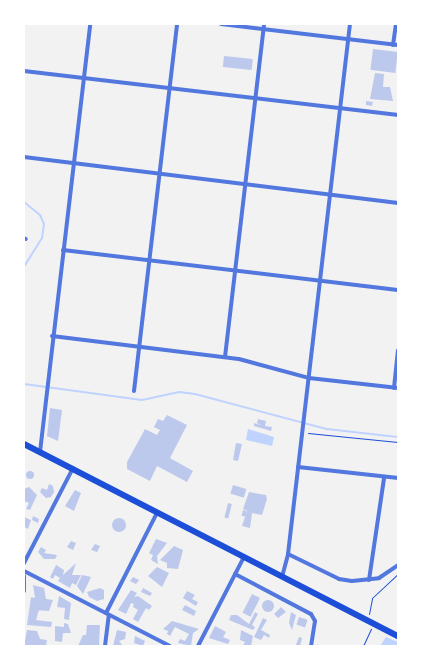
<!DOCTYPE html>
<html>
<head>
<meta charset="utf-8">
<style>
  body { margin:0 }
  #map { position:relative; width:422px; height:670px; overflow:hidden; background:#f2f2f2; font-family:"Noto Sans",sans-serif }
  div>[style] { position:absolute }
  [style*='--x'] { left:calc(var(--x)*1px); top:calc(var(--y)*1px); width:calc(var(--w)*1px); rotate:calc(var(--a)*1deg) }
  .water>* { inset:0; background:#bfd3fe }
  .stream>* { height:2px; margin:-1px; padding:0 1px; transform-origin:1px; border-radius:1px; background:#bfd3fe }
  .building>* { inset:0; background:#bdc9ec; transform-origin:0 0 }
  .round { border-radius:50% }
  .path>* { height:1px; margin:-0.5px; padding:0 0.5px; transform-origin:0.5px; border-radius:0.5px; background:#1d4ed8 }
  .minor>* { height:4px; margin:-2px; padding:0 2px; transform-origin:2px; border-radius:2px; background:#5277de }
  .trunk>* { height:6px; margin:-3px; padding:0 3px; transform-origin:3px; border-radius:3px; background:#1d4ed8 }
  span { translate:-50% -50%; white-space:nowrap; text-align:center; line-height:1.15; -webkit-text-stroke:4px #fff; paint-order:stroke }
  .frame { position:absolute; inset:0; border:25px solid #fff; pointer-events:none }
</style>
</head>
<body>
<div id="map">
  <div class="water">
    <div style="clip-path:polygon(248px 429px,274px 437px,272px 446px,246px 440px)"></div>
    <div style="clip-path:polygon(386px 637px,398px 642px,398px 646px,380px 646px)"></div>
  </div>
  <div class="stream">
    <div style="--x:24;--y:202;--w:21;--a:39"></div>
    <div style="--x:40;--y:215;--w:10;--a:66"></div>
    <div style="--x:44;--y:224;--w:14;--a:98"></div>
    <div style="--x:42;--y:238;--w:34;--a:122"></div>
    <div style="--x:24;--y:384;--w:119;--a:7.7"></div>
    <div style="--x:142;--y:400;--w:38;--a:-12"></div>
    <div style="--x:179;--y:392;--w:16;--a:7"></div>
    <div style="--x:195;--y:394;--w:137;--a:14.9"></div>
    <div style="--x:327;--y:429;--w:71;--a:6.4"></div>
  </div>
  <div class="building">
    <div style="left:373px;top:49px;width:25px;height:21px;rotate:7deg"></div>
    <div style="left:224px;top:56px;width:29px;height:11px;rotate:6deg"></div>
    <div style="clip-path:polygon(375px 73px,384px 74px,383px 87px,390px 87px,393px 101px,370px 99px)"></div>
    <div style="clip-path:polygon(366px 101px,373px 102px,372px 106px,366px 105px)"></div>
    <div style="clip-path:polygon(50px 408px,62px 410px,58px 441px,47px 436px)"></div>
    <div style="clip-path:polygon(167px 415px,187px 425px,170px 458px,193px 471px,187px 482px,157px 466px,150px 481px,127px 469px,127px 462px,145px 429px,157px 435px,160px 430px,154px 427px,158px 419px,163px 421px)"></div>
    <div style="clip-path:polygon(258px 419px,266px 421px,265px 426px,272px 427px,271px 431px,254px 426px,254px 423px,261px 425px,257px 423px)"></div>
    <div style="clip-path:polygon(236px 443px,242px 444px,238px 461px,233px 460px)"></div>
    <div class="round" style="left:26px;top:471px;width:8px;height:8px"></div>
    <div style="clip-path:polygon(49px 484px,53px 486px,54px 492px,51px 497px,46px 498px,40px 492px,42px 488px,47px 490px)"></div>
    <div style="left:233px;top:485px;width:14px;height:9px;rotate:17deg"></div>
    <div style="clip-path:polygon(29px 487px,37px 495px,30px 510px,26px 509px,29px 503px,24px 501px,24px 489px)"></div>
    <div style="clip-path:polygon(75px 490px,81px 493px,74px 511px,65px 506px)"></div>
    <div style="clip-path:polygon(249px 492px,266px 495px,267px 499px,262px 515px,252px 513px,250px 528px,242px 526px,247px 511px,250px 512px,243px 509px)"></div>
    <div style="left:228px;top:503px;width:4px;height:15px;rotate:14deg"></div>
    <div style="left:243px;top:510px;width:4px;height:6px;rotate:14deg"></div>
    <div style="clip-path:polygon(33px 516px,39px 519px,38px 523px,32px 520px)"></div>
    <div style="clip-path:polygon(24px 517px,31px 520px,28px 529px,24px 527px)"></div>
    <div class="round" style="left:112px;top:518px;width:14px;height:14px"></div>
    <div style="clip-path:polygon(156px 539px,167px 543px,157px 556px,158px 564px,151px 560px,153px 555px,149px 553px)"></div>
    <div style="clip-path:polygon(71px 541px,76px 543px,73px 550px,67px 547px)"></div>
    <div style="clip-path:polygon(95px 544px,100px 546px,97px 552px,91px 550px)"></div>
    <div style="clip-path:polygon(174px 546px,183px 550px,178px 569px,167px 568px,167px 563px,160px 560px)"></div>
    <div style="clip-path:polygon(41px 547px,46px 550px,44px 553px,57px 555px,55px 559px,44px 559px,38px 552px)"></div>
    <div style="clip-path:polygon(76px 563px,72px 575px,81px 575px,76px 585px,72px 583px,70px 588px,58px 581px,60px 578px,55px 575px,53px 579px,50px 577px,56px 565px,64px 570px,63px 575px)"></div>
    <div style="clip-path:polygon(157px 567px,169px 573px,162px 587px,148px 576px)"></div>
    <div style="clip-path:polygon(82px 575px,91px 577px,83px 594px,77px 586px)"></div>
    <div style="clip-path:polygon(133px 577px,139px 580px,136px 584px,130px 581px)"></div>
    <div style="clip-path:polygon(33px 585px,44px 588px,46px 599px,53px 600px,49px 611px,33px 610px,39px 610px,36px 620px,52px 622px,51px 627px,27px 625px,31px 597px,35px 598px)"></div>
    <div style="clip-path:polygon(100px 588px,104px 590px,104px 599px,97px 601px,89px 597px,87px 592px)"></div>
    <div style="clip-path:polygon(143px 588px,152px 593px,150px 596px,141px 592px)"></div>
    <div style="clip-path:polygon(131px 590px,137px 593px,134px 597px,138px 596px,152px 606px,149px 610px,146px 608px,138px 622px,133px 619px,138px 610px,133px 607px,134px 604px,131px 603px,126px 614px,118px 610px)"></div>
    <div style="clip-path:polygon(187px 591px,195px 595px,192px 599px,198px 602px,196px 606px,183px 598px)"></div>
    <div style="left:252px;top:594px;width:9px;height:21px;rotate:27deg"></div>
    <div style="clip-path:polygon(59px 596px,71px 603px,69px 620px,64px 619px,65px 608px,57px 607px)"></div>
    <div class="round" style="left:262px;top:600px;width:12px;height:12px"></div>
    <div style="clip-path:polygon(185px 605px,196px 611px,194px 616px,182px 610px)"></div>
    <div style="clip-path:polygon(281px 607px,286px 612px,278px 618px,274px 614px)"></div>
    <div style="clip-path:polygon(255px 612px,258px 614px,252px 625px,255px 627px,253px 630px,229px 620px,231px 615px,237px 615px,249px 624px)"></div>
    <div style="clip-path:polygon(291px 612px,296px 615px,292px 630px,289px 623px)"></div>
    <div style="left:299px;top:617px;width:9px;height:8px;rotate:18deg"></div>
    <div style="clip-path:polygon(263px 618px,267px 620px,261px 630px,270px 635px,269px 638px,264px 635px,261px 640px,254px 637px)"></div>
    <div style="clip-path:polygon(172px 621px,199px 629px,193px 633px,191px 646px,178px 643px,180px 639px,185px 641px,189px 634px,175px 627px,170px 636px,167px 634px,168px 631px,163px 629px)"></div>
    <div style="clip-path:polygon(64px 623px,68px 624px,71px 633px,63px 633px,62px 642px,55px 641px,55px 626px,64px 627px)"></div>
    <div style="clip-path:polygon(87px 625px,100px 625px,99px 646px,78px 646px,83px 635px,86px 635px)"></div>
    <div style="clip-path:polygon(215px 626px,226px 632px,223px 637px,230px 640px,228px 644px,209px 638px)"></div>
    <div style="clip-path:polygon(27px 630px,37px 631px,40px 639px,47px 640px,46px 646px,24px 646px)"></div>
    <div style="clip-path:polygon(117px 630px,126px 632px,125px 639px,119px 641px,123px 646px,113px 646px)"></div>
    <div style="clip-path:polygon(241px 630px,253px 636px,251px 646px,243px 646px,245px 642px,240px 640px)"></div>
    <div style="clip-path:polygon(135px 636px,145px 641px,143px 646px,134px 643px)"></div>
    <div style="clip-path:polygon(299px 637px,302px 638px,300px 646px,296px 645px)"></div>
  </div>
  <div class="path">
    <div style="--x:308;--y:433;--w:90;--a:5.7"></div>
    <div style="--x:369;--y:614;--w:16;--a:-79"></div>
    <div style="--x:372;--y:598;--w:35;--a:-43"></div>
    <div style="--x:363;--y:646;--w:19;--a:-65"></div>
  </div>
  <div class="minor">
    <div style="--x:221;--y:24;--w:178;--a:6.8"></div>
    <div style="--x:393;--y:45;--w:21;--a:-82"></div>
    <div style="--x:24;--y:71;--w:377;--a:6.7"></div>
    <div style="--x:24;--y:157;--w:377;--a:7"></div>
    <div style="--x:24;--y:238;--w:2;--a:27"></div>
    <div style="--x:63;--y:250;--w:337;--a:6.8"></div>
    <div style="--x:52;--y:336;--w:188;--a:7"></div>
    <div style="--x:239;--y:359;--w:73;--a:15.2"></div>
    <div style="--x:309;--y:378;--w:90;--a:6.4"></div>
    <div style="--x:225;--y:357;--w:335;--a:-83.3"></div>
    <div style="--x:394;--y:388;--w:38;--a:-84"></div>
    <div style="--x:134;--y:391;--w:370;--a:-83.3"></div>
    <div style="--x:40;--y:452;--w:431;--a:-83.3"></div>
    <div style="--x:298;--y:467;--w:101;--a:6.3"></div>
    <div style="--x:288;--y:554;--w:57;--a:26.1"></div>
    <div style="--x:339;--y:579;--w:13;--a:9"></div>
    <div style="--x:352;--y:581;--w:27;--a:-6"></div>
    <div style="--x:379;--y:578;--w:23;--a:-34"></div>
    <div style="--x:24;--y:563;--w:107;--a:-62.7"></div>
    <div style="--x:24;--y:571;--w:164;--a:27.2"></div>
    <div style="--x:235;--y:574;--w:86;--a:27.8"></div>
    <div style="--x:311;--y:614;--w:8;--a:60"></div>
    <div style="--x:315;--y:621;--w:25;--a:99"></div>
    <div style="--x:24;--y:576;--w:15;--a:90"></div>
    <div style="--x:282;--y:577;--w:24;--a:-75"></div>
    <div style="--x:288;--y:554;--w:534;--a:-83.33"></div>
    <div style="--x:369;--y:580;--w:103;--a:-81.6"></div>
    <div style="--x:106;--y:613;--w:112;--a:-63"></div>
    <div style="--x:105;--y:646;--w:31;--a:-83"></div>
    <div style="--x:198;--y:646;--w:100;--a:-62.7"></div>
  </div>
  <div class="trunk">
    <div style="--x:24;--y:444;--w:420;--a:27.2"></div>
  </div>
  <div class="frame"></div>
</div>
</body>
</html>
